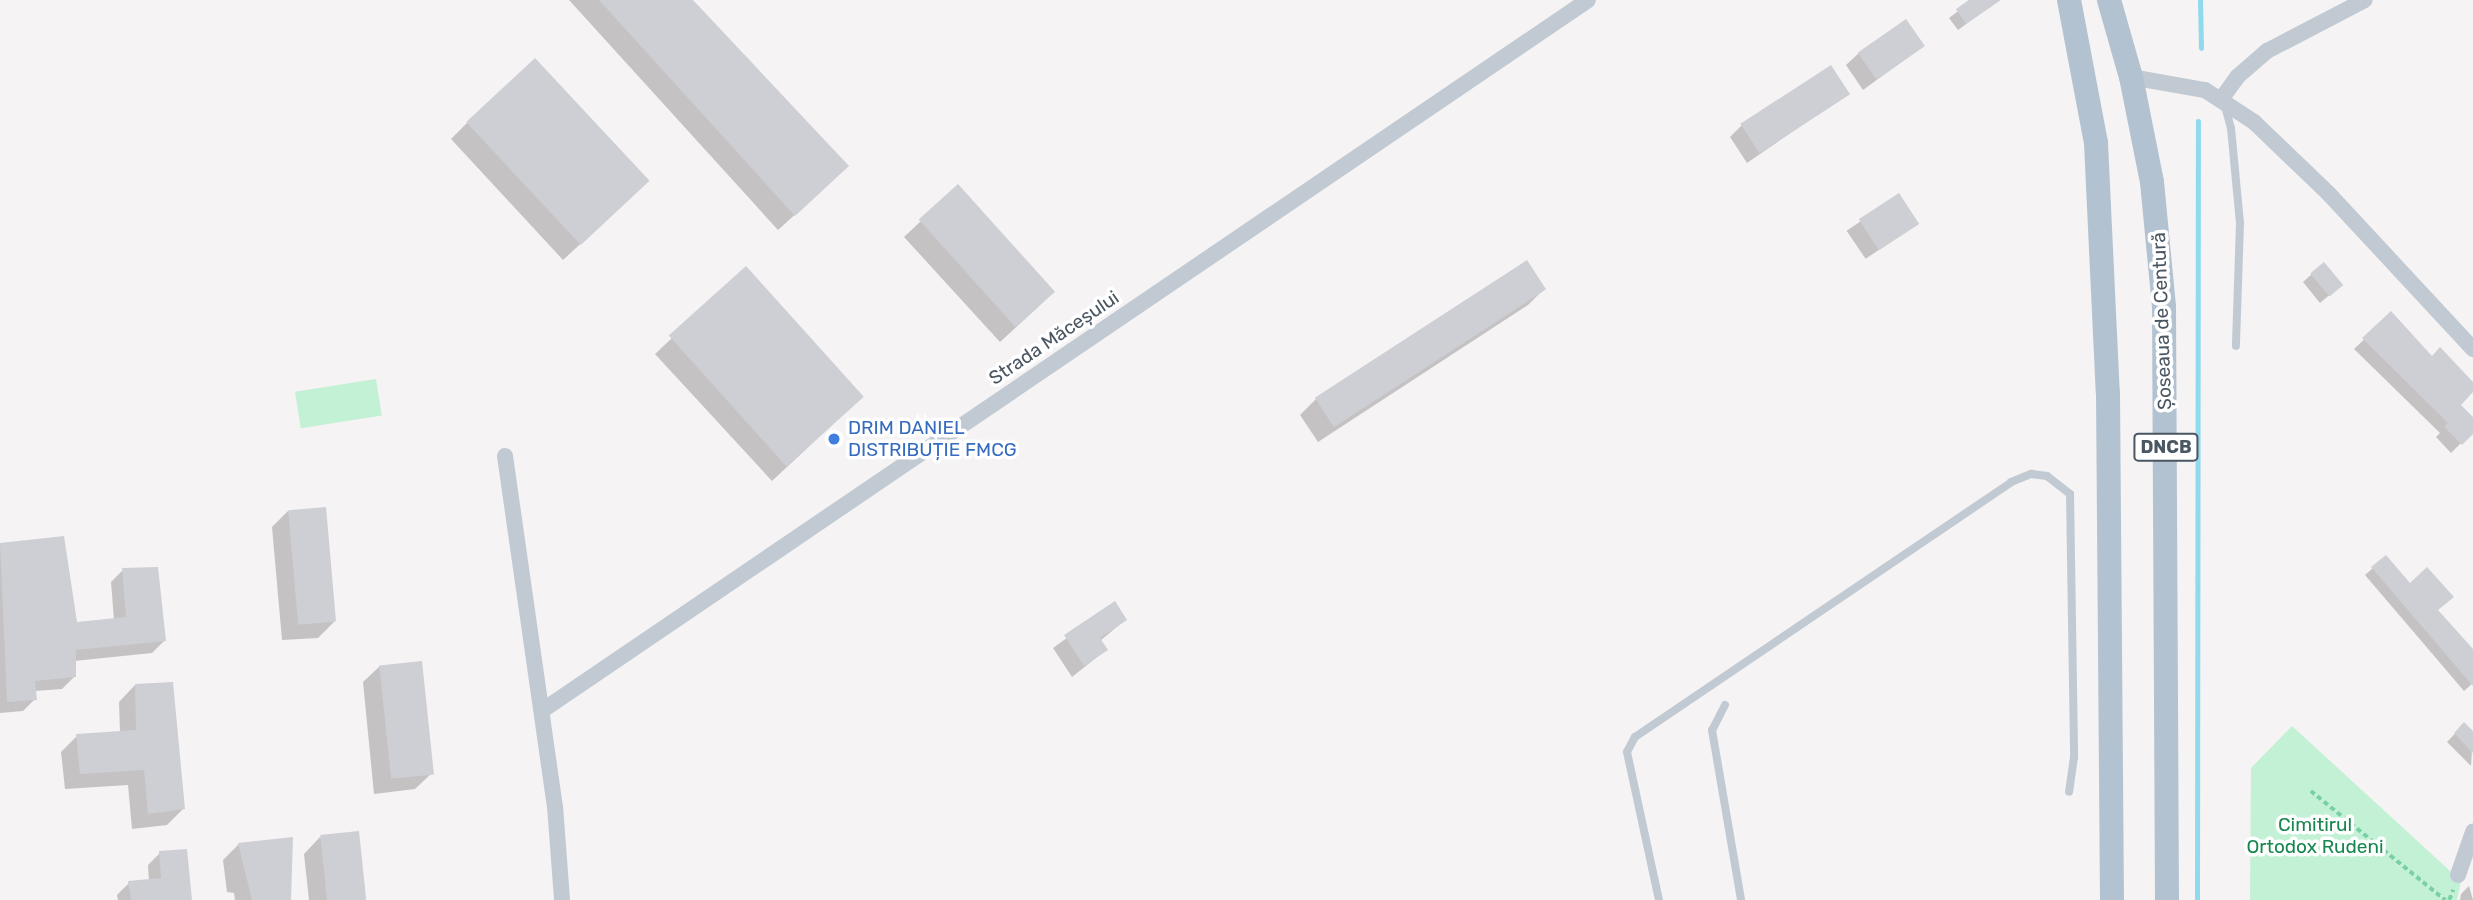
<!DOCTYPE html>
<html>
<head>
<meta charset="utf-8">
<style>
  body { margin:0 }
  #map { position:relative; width:2473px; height:900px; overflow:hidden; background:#f5f3f3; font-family:Rubik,sans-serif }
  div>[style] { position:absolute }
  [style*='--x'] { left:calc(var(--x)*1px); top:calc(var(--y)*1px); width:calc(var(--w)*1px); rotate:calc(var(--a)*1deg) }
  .green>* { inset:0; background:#c3f1d5; transform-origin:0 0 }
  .shadow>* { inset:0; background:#0003; transform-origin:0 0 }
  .stream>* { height:5px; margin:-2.5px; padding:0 2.5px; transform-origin:2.5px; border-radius:2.5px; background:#90daee }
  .building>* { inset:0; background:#cdcfd5; transform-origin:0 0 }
  .path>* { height:3.5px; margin-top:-1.75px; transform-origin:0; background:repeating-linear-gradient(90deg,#7ad0a6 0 5px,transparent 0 8.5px) }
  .lane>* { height:8px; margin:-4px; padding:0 4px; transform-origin:4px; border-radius:4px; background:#c1cad2 }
  .street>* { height:16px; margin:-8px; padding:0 8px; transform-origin:8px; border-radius:8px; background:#c1cad2 }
  .primary>* { height:24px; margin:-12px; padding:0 12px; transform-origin:12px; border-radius:12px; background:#b3c2d1 }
  .dots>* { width:19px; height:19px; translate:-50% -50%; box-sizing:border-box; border:4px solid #fff; border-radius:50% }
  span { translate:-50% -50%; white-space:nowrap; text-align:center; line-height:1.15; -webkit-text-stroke:7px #fff; paint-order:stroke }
  .shield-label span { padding:2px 5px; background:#fff; border:2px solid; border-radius:5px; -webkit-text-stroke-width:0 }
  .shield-label { font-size:18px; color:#4a5661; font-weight:700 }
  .street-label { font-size:19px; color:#4a5661 }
  .shop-label { font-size:19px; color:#366cbe }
  .left { translate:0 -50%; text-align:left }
  .park-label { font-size:19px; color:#17864f }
</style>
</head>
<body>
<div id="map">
  <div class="green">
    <div style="left:376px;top:379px;width:37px;height:82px;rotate:81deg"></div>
    <div style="clip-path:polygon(2292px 726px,2461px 881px,2457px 900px,2250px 900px,2251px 768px)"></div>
  </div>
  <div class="shadow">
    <div style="clip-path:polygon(569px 0,690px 0,831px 182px,778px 230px)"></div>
    <div style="clip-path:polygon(1973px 0,1996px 2px,1958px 30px,1949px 18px)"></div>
    <div style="clip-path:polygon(1923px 46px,1863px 90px,1846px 65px,1859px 53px)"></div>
    <div style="clip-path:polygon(1847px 94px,1747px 163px,1730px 137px,1742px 125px)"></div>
    <div style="clip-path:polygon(467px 123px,631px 197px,563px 260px,451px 139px)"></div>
    <div style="clip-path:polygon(957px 187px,1038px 307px,1000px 342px,904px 237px)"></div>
    <div style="left:1898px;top:196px;width:34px;height:62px;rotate:56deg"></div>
    <div style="clip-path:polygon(2323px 264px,2333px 292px,2320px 303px,2303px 282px)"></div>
    <div style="clip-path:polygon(746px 269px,847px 411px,772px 481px,655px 354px)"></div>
    <div style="clip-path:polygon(1544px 289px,1528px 305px,1318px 442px,1300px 415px,1316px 399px)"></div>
    <div style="clip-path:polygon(2391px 314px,2432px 358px,2473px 382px,2473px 390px,2458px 405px,2473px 420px,2473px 431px,2451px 453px,2436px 437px,2440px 433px,2354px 349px)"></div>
    <div style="clip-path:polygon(288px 511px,334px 622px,318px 638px,282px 640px,272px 527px)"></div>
    <div style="clip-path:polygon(63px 538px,75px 624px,114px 620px,111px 582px,123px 570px,164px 641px,152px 653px,74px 661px,74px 677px,62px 689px,35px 691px,35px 699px,23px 711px,0 713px,0 545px)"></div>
    <div style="clip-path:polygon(2373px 568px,2436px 611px,2473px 651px,2473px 683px,2464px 691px,2365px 575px)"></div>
    <div style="clip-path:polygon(1114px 604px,1125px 620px,1100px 641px,1106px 650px,1072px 677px,1053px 648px)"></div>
    <div style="clip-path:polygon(380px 666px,432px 773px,415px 789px,374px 794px,363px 682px)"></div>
    <div style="clip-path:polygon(135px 685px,183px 809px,167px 825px,132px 829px,128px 785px,65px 789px,61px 752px,77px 736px,120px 733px,119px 702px)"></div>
    <div style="clip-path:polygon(2464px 724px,2473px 733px,2471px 766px,2447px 742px)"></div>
    <div style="clip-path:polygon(320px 837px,364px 900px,309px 900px,304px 854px)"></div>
    <div style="clip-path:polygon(291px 839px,289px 900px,235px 900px,234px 893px,227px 892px,223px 860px,239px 844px)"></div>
    <div style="clip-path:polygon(160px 853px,191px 900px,118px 900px,117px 895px,129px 883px,149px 881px,148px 865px)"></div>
    <div style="clip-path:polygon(2469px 886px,2473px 900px,2460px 900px,2461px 894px)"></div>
  </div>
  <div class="stream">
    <div style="--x:2200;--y:0;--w:48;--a:88.8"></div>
    <div style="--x:2197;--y:900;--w:779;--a:-89.93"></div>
  </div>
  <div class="building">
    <div style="clip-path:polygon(599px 0,693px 0,849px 166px,795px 216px)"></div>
    <div style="clip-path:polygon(1969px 0,2001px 0,1966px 24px,1956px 9px)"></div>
    <div style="left:1906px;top:19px;width:33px;height:59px;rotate:55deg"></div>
    <div style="left:535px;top:58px;width:168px;height:94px;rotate:47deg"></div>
    <div style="left:1831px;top:65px;width:35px;height:108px;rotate:57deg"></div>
    <div style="left:958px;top:184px;width:145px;height:53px;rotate:48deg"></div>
    <div style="left:1899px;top:193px;width:37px;height:48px;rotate:57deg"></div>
    <div style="left:1527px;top:260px;width:35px;height:253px;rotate:57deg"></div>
    <div style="left:2324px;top:262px;width:30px;height:18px;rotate:50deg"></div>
    <div style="left:746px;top:266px;width:176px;height:104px;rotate:48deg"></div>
    <div style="clip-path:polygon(2391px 311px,2432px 356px,2440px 347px,2473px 382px,2473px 392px,2461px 405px,2473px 417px,2473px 434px,2462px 445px,2444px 427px,2448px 423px,2362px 338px)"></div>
    <div style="left:326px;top:507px;width:115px;height:38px;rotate:85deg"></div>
    <div style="clip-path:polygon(64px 536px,77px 622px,126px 617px,122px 568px,158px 567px,166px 641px,76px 650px,76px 677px,35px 681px,37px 700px,7px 702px,0 543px)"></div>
    <div style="clip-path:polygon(2386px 555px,2410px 583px,2427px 567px,2454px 597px,2438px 610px,2473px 649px,2473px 686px,2371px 567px)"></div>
    <div style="clip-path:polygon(1115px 601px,1127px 620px,1100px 638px,1108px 650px,1084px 666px,1064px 635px)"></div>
    <div style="left:422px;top:661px;width:114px;height:43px;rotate:84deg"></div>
    <div style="clip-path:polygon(173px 682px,185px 809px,148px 814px,144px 770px,80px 774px,76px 734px,136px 730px,135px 684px)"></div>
    <div style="clip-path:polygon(2464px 722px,2473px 731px,2473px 753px,2454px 733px)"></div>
    <div style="left:359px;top:831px;width:69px;height:39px;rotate:84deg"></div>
    <div style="clip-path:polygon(293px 837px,291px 900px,252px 900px,238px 843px)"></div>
    <div style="clip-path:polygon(187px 849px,192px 900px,131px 900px,128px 881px,161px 878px,159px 851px)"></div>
  </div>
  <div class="path">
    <div style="--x:2311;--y:791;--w:173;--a:39.1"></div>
    <div style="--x:2449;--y:900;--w:11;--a:-68"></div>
  </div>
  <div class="lane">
    <div style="--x:2225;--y:106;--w:23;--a:75"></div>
    <div style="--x:2231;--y:128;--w:95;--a:84.6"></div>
    <div style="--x:2240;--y:223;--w:123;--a:91.9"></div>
    <div style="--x:1725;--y:705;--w:28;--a:117"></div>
    <div style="--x:1712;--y:730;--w:172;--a:80.3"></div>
    <div style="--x:1659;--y:900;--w:151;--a:-102.2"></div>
    <div style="--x:1627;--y:752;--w:17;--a:-62"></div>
    <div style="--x:1635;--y:737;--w:454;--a:-34.1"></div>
    <div style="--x:2011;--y:482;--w:22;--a:-22"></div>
    <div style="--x:2031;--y:474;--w:16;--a:7"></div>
    <div style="--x:2047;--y:476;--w:29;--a:38"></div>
    <div style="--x:2070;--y:494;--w:263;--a:89.1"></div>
    <div style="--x:2074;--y:757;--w:35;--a:98"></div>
  </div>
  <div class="street">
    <div style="--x:2131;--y:77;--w:75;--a:10"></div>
    <div style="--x:2205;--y:90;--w:59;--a:33.1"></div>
    <div style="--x:2254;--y:122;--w:104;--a:43.8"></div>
    <div style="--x:2329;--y:194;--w:212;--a:47.1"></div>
    <div style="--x:2222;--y:98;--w:26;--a:-54"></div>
    <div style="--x:2237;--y:77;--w:40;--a:-41"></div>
    <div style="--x:2267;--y:51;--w:110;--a:-27.5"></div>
    <div style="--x:505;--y:456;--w:354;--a:81.9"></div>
    <div style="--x:555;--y:806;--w:94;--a:85.7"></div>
    <div style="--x:543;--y:710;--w:1263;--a:-34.19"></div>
    <div style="--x:2458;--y:875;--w:46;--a:-70.8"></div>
  </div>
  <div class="primary">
    <div style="--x:2069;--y:0;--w:146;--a:79.3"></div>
    <div style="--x:2096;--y:143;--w:250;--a:87.3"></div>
    <div style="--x:2108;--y:393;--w:507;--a:89.55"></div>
    <div style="--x:2109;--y:0;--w:80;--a:74.1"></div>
    <div style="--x:2131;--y:77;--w:107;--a:78.7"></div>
    <div style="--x:2152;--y:182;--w:126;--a:84.5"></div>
    <div style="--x:2164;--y:307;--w:593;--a:89.71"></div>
  </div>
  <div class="dots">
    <div style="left:834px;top:439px;background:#3f7fe0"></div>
  </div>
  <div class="shield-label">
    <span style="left:2166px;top:447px">DNCB</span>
  </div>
  <div class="street-label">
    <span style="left:2162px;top:321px;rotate:-92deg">Șoseaua de Centură</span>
    <span style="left:1054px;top:338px;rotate:-34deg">Strada Măceșului</span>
  </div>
  <div class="shop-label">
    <span class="left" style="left:848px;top:439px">DRIM DANIEL<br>DISTRIBUȚIE FMCG</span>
  </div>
  <div class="park-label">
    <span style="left:2315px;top:836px">Cimitirul<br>Ortodox Rudeni</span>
  </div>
</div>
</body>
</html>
